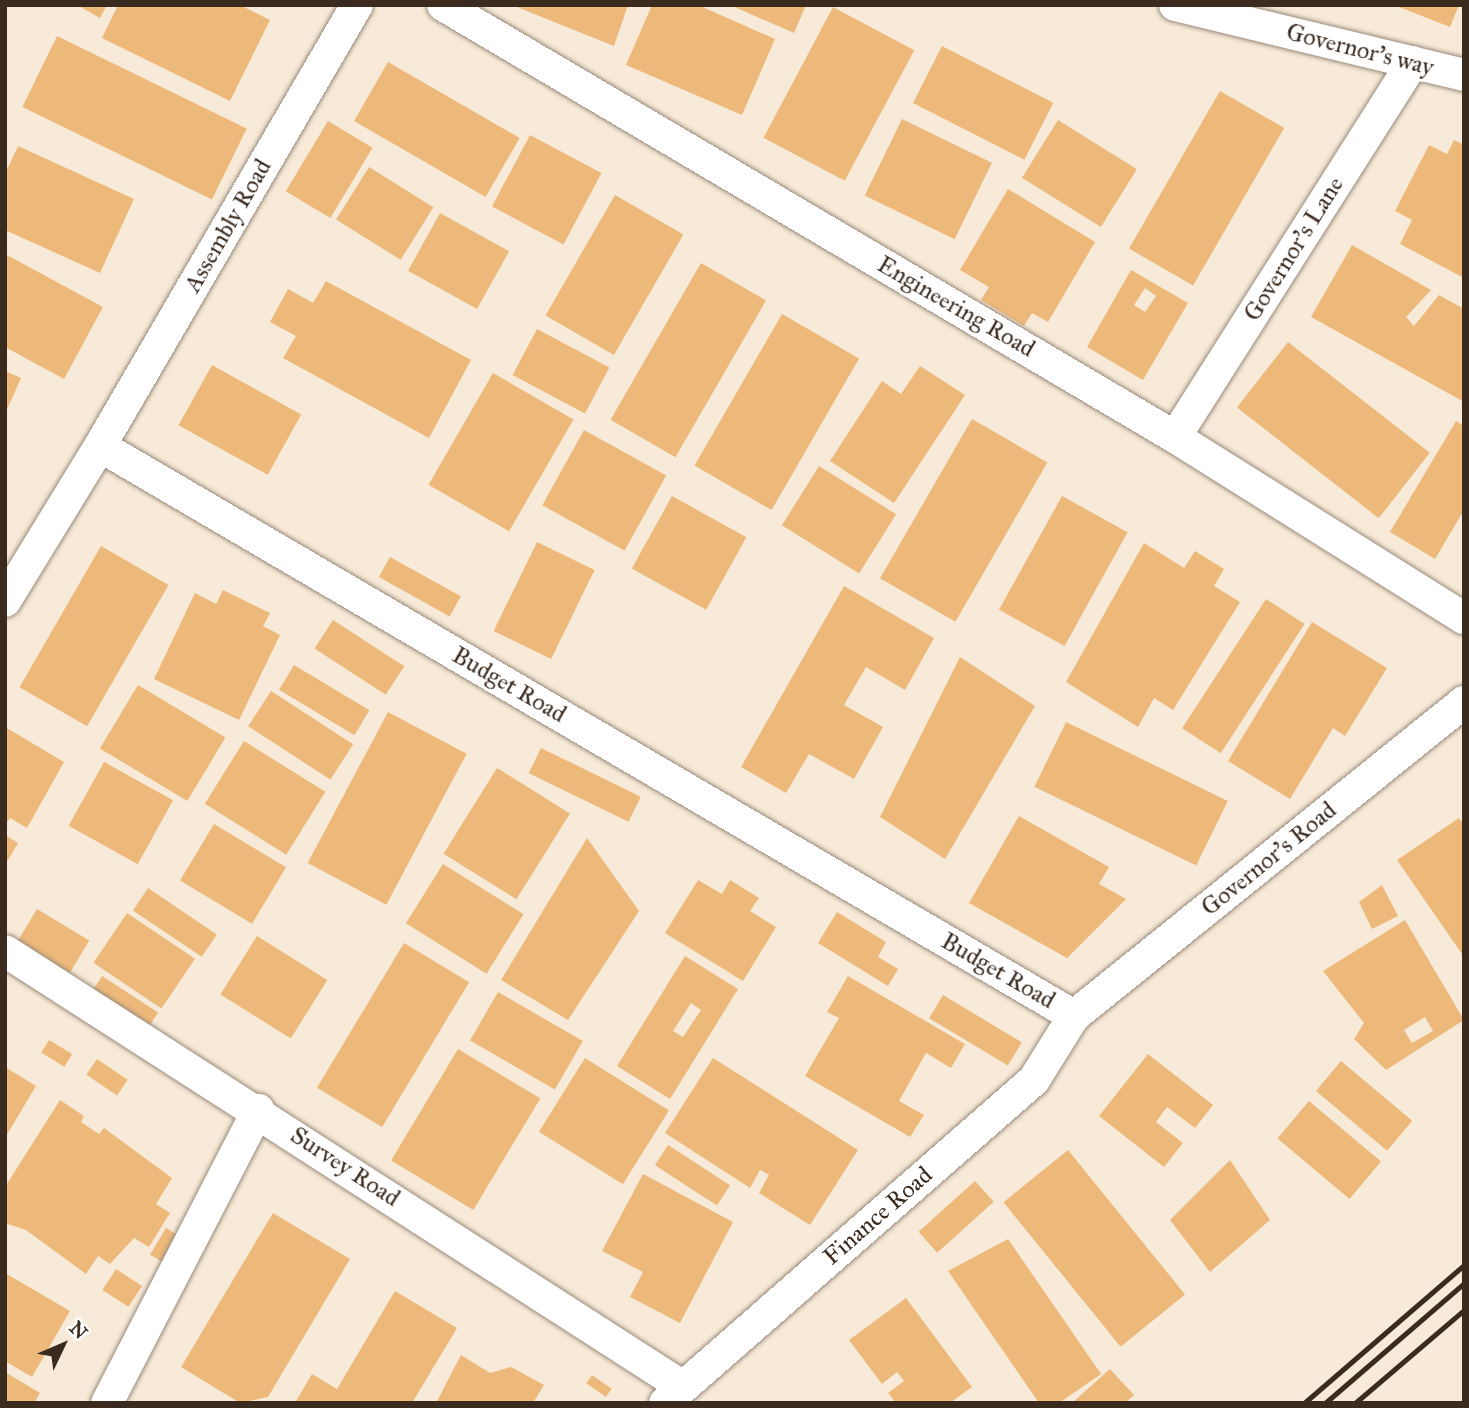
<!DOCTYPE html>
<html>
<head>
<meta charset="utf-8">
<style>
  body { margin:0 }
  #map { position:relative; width:1469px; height:1408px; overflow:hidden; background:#f7ead8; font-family:"IM FELL Great Primer",serif }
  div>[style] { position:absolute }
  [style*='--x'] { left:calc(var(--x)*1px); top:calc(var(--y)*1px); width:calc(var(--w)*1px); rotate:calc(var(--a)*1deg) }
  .building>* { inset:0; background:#edb97b; transform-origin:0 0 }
  .roads { filter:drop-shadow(0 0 2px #998a7b) drop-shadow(0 0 2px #998a7b) }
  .minor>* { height:32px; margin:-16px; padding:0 16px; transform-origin:16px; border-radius:16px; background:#fff }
  .rail>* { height:5px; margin:-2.5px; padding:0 2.5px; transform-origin:2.5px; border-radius:2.5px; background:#3b2a1e }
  span { translate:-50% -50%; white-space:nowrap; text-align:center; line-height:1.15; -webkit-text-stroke:6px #fff; paint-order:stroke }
  .street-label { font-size:24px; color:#3b2a1e }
  .frame { position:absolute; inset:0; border:7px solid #3b2a1e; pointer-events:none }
  .north { position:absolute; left:28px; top:1310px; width:70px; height:70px; -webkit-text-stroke:5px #fff; paint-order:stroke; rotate:46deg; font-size:19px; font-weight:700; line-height:28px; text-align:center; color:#3b2a1e }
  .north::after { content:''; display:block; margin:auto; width:24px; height:32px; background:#3b2a1e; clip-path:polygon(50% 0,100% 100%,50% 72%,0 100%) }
</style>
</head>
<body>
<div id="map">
  <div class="building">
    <div style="clip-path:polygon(77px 5px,107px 5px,100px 18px)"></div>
    <div style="clip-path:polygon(118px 5px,240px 5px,270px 20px,230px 101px,102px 38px)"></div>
    <div style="clip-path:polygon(512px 5px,628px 5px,614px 46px)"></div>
    <div style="clip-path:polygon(652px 5px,698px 5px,775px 39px,742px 115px,626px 65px)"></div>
    <div style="clip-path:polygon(730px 5px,806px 5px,794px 33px)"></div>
    <div style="clip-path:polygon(1394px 5px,1459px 5px,1450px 27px)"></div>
    <div style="left:833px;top:7px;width:92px;height:148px;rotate:28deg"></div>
    <div style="left:57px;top:36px;width:211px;height:79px;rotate:26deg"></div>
    <div style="left:942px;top:46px;width:125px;height:64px;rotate:27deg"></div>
    <div style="left:388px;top:62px;width:152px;height:68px;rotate:30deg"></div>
    <div style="left:1220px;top:91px;width:74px;height:182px;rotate:30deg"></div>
    <div style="left:902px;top:119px;width:100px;height:85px;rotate:26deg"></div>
    <div style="left:1058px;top:120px;width:93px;height:68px;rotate:32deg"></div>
    <div style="left:328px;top:121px;width:52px;height:82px;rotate:31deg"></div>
    <div style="left:530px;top:135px;width:81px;height:81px;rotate:28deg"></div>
    <div style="clip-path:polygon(1454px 140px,1464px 145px,1464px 278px,1400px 244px,1412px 220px,1395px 211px,1429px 145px,1447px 154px)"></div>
    <div style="clip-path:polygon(18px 146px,134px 199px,100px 273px,5px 230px,5px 174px)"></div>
    <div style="left:369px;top:167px;width:76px;height:62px;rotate:32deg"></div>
    <div style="clip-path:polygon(1008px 189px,1095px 242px,1048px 322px,1032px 313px,1024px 326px,981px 300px,989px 287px,960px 270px)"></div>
    <div style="left:615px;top:195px;width:79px;height:139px;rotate:30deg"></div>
    <div style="left:440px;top:213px;width:79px;height:66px;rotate:29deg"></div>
    <div style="clip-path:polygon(1352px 245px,1431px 290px,1406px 317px,1414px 326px,1439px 295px,1464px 309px,1464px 402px,1311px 317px)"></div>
    <div style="clip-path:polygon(5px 254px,103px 307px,64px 379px,5px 347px)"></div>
    <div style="left:701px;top:263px;width:75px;height:181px;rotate:30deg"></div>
    <div style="clip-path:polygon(evenodd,1131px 270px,1188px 303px,1143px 380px,1087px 347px,1131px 270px,1145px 288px,1156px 296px,1145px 312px,1134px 305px,1145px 288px)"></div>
    <div style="clip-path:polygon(326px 281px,471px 360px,429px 438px,283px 358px,296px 336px,270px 322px,288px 289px,313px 303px)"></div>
    <div style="left:782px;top:314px;width:89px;height:175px;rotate:30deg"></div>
    <div style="left:537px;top:329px;width:82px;height:52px;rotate:28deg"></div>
    <div style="left:1288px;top:342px;width:180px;height:83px;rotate:38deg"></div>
    <div style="left:212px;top:365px;width:102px;height:69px;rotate:29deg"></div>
    <div style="clip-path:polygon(920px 366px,965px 395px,894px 503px,830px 461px,882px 381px,901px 394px)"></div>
    <div style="clip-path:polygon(5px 371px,21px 378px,5px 414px)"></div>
    <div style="left:493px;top:373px;width:93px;height:129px;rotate:30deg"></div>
    <div style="left:972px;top:419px;width:87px;height:184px;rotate:30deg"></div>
    <div style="clip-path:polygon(1456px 421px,1464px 426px,1464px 510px,1435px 559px,1390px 532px)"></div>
    <div style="left:584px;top:430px;width:94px;height:86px;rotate:29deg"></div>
    <div style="left:819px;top:466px;width:91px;height:70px;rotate:32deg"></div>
    <div style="left:672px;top:496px;width:85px;height:83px;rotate:29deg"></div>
    <div style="left:1062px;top:496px;width:75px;height:130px;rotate:29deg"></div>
    <div style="left:537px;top:542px;width:64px;height:99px;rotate:26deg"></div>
    <div style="clip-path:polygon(1144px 543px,1184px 568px,1195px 551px,1224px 569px,1214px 586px,1240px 602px,1173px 710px,1154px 698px,1138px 727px,1066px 682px)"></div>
    <div style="left:101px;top:546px;width:78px;height:163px;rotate:30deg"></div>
    <div style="left:390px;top:557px;width:81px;height:23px;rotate:29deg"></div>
    <div style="clip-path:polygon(844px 586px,934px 638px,905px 690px,866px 667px,844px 705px,883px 727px,854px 779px,809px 754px,786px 793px,741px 767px)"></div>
    <div style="clip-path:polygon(223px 590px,270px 613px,263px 626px,280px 635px,239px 720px,154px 679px,195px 593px,216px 604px)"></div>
    <div style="left:1266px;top:599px;width:46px;height:154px;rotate:33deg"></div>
    <div style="left:333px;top:620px;width:85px;height:34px;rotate:33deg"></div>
    <div style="clip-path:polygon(1312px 622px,1387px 668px,1345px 736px,1333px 728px,1290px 799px,1228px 761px)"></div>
    <div style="clip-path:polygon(960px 657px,1035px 706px,945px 859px,880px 817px)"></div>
    <div style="left:294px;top:665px;width:88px;height:29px;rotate:31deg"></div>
    <div style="left:138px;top:685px;width:102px;height:74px;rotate:31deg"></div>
    <div style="left:271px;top:691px;width:98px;height:42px;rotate:33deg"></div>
    <div style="left:388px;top:712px;width:89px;height:171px;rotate:28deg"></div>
    <div style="left:1066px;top:722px;width:180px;height:72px;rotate:26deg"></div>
    <div style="clip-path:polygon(5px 727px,64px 762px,27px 828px,10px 818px,5px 825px)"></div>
    <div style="left:244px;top:741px;width:96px;height:74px;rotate:32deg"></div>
    <div style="left:541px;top:748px;width:111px;height:28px;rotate:26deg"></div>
    <div style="left:104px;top:762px;width:79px;height:73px;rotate:29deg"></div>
    <div style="left:497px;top:768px;width:86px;height:101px;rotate:32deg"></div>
    <div style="clip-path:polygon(1019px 816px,1109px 867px,1099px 884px,1126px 899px,1067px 958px,969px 903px)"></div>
    <div style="clip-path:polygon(1459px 818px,1464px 825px,1464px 957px,1397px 860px)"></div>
    <div style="left:214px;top:824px;width:84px;height:66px;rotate:31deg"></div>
    <div style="clip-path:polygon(5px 835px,18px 843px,5px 865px)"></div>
    <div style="clip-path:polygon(587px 838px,639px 911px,568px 1020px,501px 980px)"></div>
    <div style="left:443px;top:864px;width:95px;height:70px;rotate:32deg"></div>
    <div style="clip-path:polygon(698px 880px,722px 894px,730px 880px,759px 898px,750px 911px,776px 927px,743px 981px,665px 933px)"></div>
    <div style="clip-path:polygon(1382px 885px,1398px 916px,1372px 929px,1359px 902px)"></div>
    <div style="left:148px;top:888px;width:83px;height:27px;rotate:34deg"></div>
    <div style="left:37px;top:909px;width:61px;height:42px;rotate:31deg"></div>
    <div style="clip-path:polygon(837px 912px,886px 942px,878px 957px,898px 969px,888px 986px,818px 943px)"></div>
    <div style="left:127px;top:913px;width:82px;height:60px;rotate:34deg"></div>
    <div style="clip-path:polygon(evenodd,1405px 920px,1464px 1020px,1386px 1070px,1354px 1039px,1364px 1023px,1323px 971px,1405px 920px,1425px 1017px,1433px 1031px,1412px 1043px,1404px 1030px,1425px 1017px)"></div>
    <div style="left:257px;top:936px;width:83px;height:69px;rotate:32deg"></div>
    <div style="left:404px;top:943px;width:76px;height:169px;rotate:31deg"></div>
    <div style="clip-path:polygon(evenodd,685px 956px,738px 989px,670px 1099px,617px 1066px,685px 956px,691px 1003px,701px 1010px,683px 1037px,673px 1031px,691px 1003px)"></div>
    <div style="left:102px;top:976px;width:67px;height:19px;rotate:33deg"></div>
    <div style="clip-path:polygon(848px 976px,965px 1044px,951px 1068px,926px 1053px,899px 1101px,924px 1115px,910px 1137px,805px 1076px,839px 1018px,827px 1012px)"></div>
    <div style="left:498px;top:992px;width:98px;height:56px;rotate:30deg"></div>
    <div style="left:943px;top:995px;width:92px;height:27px;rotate:31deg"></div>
    <div style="left:49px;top:1040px;width:27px;height:15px;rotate:31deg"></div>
    <div style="left:458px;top:1049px;width:96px;height:130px;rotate:31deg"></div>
    <div style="clip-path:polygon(1148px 1054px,1213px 1105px,1195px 1128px,1167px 1107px,1156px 1122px,1183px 1143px,1164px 1167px,1099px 1116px)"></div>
    <div style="left:585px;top:1058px;width:99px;height:87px;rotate:32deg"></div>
    <div style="clip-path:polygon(713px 1058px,858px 1150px,810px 1225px,759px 1193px,769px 1175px,760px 1170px,750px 1188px,665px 1133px)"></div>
    <div style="left:97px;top:1059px;width:37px;height:19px;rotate:34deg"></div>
    <div style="left:1341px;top:1061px;width:93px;height:39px;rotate:40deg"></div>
    <div style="clip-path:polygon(5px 1067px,36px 1086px,5px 1138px)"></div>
    <div style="clip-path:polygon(60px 1100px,84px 1116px,81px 1122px,99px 1134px,104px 1128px,172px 1178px,156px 1204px,170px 1213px,149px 1247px,134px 1238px,110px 1264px,98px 1256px,86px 1274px,26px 1230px,5px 1223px,5px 1187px)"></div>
    <div style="left:1309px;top:1101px;width:94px;height:49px;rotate:40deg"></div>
    <div style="left:668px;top:1145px;width:74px;height:24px;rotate:33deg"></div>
    <div style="left:1068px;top:1150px;width:186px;height:83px;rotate:51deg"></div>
    <div style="clip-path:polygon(1230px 1160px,1270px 1220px,1210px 1272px,1170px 1220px)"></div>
    <div style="clip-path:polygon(643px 1174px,733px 1222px,680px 1323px,630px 1297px,643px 1272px,602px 1251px)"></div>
    <div style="left:975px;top:1181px;width:28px;height:76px;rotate:48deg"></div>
    <div style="clip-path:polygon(273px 1213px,350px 1259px,268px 1397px,240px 1403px,181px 1367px)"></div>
    <div style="left:166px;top:1228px;width:21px;height:31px;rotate:31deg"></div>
    <div style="clip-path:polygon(1008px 1239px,1101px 1374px,1059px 1403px,1039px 1403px,948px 1271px)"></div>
    <div style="left:116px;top:1269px;width:31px;height:25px;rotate:33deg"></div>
    <div style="clip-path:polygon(5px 1273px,70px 1311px,32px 1377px,5px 1361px)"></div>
    <div style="clip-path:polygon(395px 1291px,457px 1328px,412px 1403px,295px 1403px,312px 1374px,337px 1389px)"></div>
    <div style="clip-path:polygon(906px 1298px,972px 1387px,950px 1403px,896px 1403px,888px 1393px,904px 1381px,897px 1372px,882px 1384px,849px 1340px)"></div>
    <div style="clip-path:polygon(461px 1355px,490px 1373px,511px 1367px,544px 1385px,533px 1403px,436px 1403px)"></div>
    <div style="clip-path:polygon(1110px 1369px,1134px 1395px,1125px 1403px,1072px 1403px)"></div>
    <div style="clip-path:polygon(5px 1372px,40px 1393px,34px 1403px,5px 1403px)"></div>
    <div style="left:592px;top:1375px;width:24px;height:10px;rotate:35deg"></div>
  </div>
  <div class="roads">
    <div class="minor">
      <div style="--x:443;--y:5;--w:850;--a:30.55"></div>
      <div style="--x:1175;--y:437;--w:341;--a:32.1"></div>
      <div style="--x:1175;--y:5;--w:297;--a:13.6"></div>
      <div style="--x:1175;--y:437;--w:444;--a:-57.6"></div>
      <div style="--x:100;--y:446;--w:510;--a:-59.77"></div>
      <div style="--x:5;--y:601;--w:182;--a:-58.5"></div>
      <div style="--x:100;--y:446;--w:1129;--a:30.34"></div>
      <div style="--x:5;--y:951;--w:806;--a:32.74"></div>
      <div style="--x:107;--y:1403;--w:330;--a:-62.7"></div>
      <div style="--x:665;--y:1403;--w:490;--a:-41.2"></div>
      <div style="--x:1034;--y:1080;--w:75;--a:-58"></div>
      <div style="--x:1074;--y:1016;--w:501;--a:-38.84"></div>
    </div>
  </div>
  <div class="rail">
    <div style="--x:1304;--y:1403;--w:211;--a:-40.8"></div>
    <div style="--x:1325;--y:1403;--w:184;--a:-40.8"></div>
    <div style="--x:1355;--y:1403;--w:143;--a:-40.5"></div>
  </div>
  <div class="street-label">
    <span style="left:1360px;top:50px;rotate:14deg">Governor's way</span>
    <span style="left:228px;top:226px;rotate:-60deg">Assembly Road</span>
    <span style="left:1294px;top:249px;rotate:-58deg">Governor's Lane</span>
    <span style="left:956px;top:307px;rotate:30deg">Engineering Road</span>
    <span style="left:509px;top:685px;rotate:30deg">Budget Road</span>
    <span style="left:1269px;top:859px;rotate:-39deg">Governor's Road</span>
    <span style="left:998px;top:971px;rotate:30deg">Budget Road</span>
    <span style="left:345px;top:1167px;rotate:33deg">Survey Road</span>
    <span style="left:878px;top:1216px;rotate:-41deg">Finance Road</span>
  </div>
  <div class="frame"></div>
  <div class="north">N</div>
</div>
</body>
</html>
